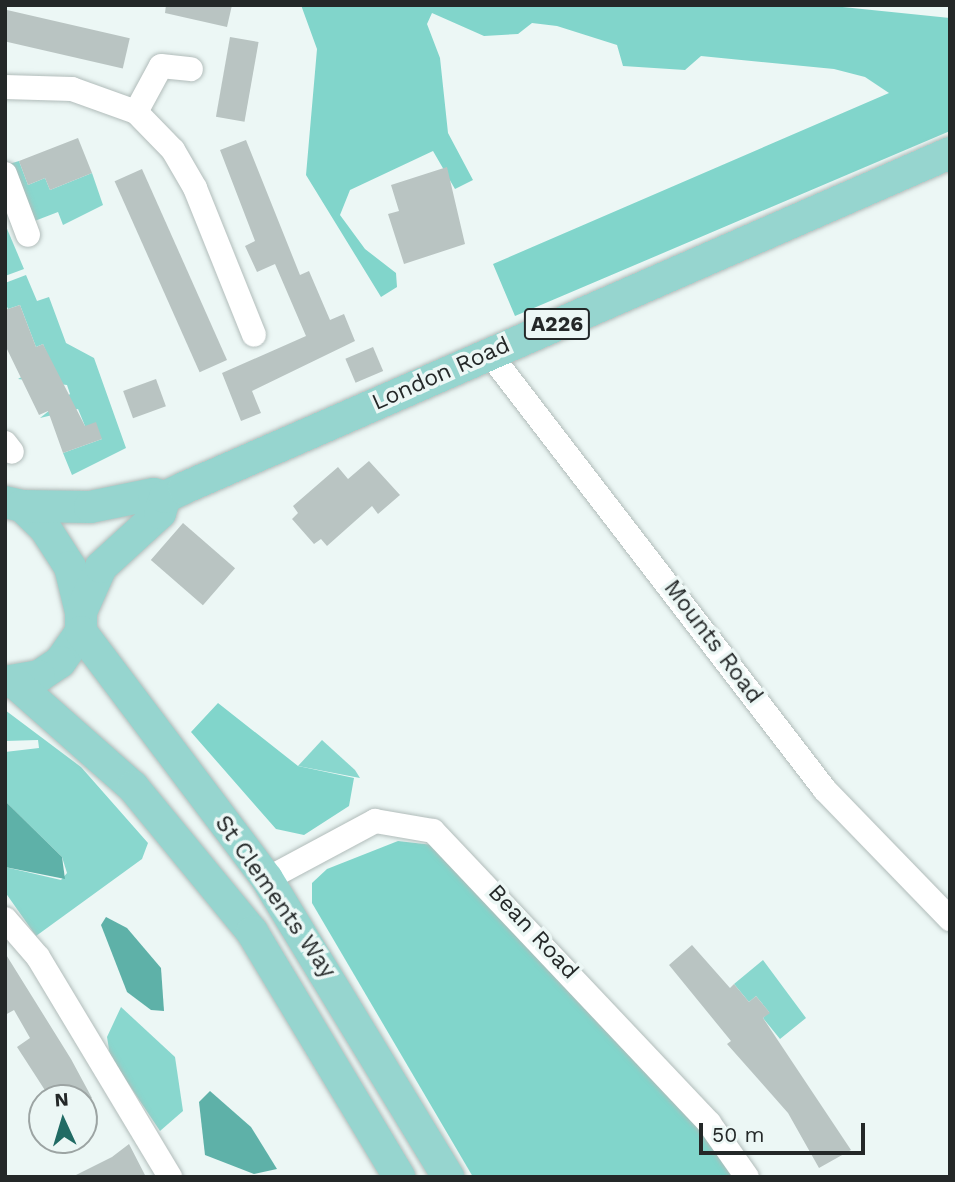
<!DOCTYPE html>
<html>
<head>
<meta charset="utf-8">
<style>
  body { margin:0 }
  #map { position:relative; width:955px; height:1182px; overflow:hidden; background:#ecf7f5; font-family:"Work Sans",sans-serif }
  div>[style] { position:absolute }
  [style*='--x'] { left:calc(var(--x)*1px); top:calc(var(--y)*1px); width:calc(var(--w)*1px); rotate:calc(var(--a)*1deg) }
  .green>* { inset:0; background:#89d7ce }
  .forest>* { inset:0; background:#81d5cb }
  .water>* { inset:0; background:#5eb1a8 }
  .building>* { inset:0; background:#b9c4c2; transform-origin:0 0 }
  .roads { filter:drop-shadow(0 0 2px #b1bcba) drop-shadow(0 0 2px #b1bcba) }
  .minor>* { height:24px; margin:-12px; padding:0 12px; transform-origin:12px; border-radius:12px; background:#fff }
  .major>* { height:32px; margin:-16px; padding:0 16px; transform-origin:16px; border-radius:16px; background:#96d5cf }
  span { translate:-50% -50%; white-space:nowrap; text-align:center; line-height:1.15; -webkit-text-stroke:7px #ecf7f5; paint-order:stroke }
  .shield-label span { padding:2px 5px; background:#ecf7f5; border:2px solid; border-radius:5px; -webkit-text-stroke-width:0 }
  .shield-label { font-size:21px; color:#242828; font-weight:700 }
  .street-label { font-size:23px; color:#242828 }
  .frame { position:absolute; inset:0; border:7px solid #242828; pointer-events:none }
  .north { position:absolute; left:28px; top:1084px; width:70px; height:70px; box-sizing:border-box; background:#ecf7f5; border:2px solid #9ca4a3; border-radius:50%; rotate:356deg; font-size:19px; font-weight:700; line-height:28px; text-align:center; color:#242828 }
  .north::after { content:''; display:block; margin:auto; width:24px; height:32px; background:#216b64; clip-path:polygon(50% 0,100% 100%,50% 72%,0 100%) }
  .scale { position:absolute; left:699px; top:1123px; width:166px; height:32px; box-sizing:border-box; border:4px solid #242828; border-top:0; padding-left:9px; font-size:21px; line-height:24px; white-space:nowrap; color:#242828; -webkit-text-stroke:5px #ecf7f5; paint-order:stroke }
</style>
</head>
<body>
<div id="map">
  <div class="green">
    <div style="clip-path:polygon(19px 161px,28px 185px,45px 178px,50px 190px,92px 173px,103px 205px,63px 225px,58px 212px,32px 222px,9px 164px)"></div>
    <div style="clip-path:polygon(5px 224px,24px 269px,5px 276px)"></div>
    <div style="clip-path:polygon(26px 275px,37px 301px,49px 297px,66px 343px,94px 358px,126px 448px,72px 475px,63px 453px,102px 439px,85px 426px,78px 409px,40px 418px,70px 394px,67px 385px,18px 379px,50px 361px,43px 344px,36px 347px,20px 305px,8px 309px,5px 302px,5px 283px)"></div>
    <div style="clip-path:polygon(5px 710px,81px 767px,148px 843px,142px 859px,36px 936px,5px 892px,5px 867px,61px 880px,67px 873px,62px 857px,5px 801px,5px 752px,39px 748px,38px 740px,5px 741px)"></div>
    <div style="clip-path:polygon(322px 740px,355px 770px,360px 778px,298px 766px)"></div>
    <div style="clip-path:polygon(763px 960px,806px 1018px,780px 1039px,763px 1018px,769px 1012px,756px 996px,749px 1002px,734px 984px)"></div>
    <div style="clip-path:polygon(121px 1007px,175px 1057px,183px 1111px,160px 1131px,110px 1056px,107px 1037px)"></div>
  </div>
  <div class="forest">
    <div style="clip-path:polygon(301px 5px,823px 5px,950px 18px,950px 131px,515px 316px,493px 264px,889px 93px,865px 77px,834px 69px,701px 56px,685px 70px,623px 66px,617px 45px,557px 26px,532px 23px,518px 34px,484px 36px,432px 13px,427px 24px,440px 58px,448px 133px,473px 180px,455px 189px,433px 151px,350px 190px,340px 215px,365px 249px,396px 273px,397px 287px,381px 297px,306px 175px,317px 49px)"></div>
    <div style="clip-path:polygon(218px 703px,298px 766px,354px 778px,349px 806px,304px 835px,276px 829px,191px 732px)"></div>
    <div style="clip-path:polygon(398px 841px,433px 845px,636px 1052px,738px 1177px,473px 1177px,312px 903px,312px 883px,327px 869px)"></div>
  </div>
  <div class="water">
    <div style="clip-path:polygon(5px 801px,62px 857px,65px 879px,5px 867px)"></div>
    <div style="clip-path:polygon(106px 917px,127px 928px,161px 968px,164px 1011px,151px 1010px,127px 992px,101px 925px)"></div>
    <div style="clip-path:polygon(210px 1091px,251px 1127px,277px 1169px,254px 1174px,205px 1155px,199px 1102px)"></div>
  </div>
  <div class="building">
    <div style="clip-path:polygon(166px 5px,232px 5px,227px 27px,165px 13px)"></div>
    <div style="left:7px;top:10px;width:126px;height:31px;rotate:13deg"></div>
    <div style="left:230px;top:37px;width:29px;height:81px;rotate:10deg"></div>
    <div style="clip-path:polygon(78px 138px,92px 173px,50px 190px,45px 178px,28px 185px,19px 161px)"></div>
    <div style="clip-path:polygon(246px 140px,300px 275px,309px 271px,330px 320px,344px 314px,355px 341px,252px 391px,261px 413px,241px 421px,222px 373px,306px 336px,275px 264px,257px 272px,245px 246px,255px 241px,220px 150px)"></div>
    <div style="clip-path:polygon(447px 167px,465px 244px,404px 264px,388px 214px,399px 211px,391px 185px)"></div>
    <div style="left:142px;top:169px;width:209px;height:30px;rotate:66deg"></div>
    <div style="clip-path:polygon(20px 305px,36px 347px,43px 344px,85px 426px,96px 422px,102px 439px,63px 453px,48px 411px,39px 415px,5px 345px,5px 310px)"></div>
    <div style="left:373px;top:347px;width:26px;height:30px;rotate:67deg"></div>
    <div style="left:156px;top:379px;width:29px;height:35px;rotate:70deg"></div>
    <div style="clip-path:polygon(369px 461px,400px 495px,378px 514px,372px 506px,327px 546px,321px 539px,314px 544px,292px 519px,298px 513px,293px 506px,338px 467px,348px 479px)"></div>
    <div style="left:183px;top:523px;width:69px;height:49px;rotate:41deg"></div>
    <div style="clip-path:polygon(692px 945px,730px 988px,734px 984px,749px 1002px,756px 996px,770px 1013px,763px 1018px,851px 1150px,819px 1168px,788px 1113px,727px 1044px,731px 1041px,669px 965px)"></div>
    <div style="clip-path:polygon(5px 953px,71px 1059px,92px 1098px,50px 1098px,17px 1047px,30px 1038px,14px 1010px,5px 1015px)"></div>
    <div style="clip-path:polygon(129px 1144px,146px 1177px,72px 1177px,112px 1157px)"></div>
  </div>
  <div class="roads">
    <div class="minor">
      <div style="--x:5;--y:87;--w:67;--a:1.7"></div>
      <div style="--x:72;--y:89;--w:68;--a:19.8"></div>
      <div style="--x:136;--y:112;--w:53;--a:45.8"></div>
      <div style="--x:173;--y:150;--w:44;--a:59.9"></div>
      <div style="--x:195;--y:188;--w:158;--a:68.1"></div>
      <div style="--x:136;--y:112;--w:52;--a:-61.5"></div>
      <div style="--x:161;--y:66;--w:30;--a:6"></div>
      <div style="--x:5;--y:174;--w:65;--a:69.3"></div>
      <div style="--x:489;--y:353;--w:551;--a:52.44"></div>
      <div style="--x:825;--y:790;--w:180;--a:45.9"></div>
      <div style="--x:5;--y:443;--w:11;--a:52"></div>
      <div style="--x:267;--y:879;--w:123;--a:-28.2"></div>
      <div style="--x:375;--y:821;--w:59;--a:9.8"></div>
      <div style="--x:433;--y:831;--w:402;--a:46.6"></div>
      <div style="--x:709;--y:1123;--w:66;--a:54.9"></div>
      <div style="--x:5;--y:919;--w:50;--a:49"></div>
      <div style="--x:38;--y:957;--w:257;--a:59"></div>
    </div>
    <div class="major">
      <div style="--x:5;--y:502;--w:17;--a:13"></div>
      <div style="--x:22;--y:506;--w:32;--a:44"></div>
      <div style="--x:45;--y:528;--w:46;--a:57.3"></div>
      <div style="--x:70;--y:567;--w:46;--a:76.3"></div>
      <div style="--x:81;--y:612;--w:20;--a:90"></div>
      <div style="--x:81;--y:632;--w:37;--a:125"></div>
      <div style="--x:60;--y:662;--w:25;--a:146"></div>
      <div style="--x:39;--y:676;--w:35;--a:170"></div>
      <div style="--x:22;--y:506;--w:68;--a:0.8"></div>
      <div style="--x:90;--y:507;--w:65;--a:-11.5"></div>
      <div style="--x:154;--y:494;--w:11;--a:15"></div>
      <div style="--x:81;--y:612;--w:49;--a:-66"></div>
      <div style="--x:101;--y:567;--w:80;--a:-42.5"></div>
      <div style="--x:160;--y:513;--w:17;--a:-73"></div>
      <div style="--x:165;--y:497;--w:21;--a:-25"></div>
      <div style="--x:184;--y:488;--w:836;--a:-23.62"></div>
      <div style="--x:81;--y:632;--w:309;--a:53"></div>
      <div style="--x:267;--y:879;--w:349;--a:58.7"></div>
      <div style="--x:14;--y:682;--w:159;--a:41.4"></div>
      <div style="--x:133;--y:787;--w:188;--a:50.6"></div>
      <div style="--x:252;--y:932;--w:286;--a:59"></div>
    </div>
  </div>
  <div class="shield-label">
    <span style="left:557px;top:324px">A226</span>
  </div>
  <div class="street-label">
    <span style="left:441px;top:374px;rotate:-24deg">London Road</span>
    <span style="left:713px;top:642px;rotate:53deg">Mounts Road</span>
    <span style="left:275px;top:897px;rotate:55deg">St Clements Way</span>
    <span style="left:533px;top:932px;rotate:47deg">Bean Road</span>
  </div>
  <div class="frame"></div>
  <div class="north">N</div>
  <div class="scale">50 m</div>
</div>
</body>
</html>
